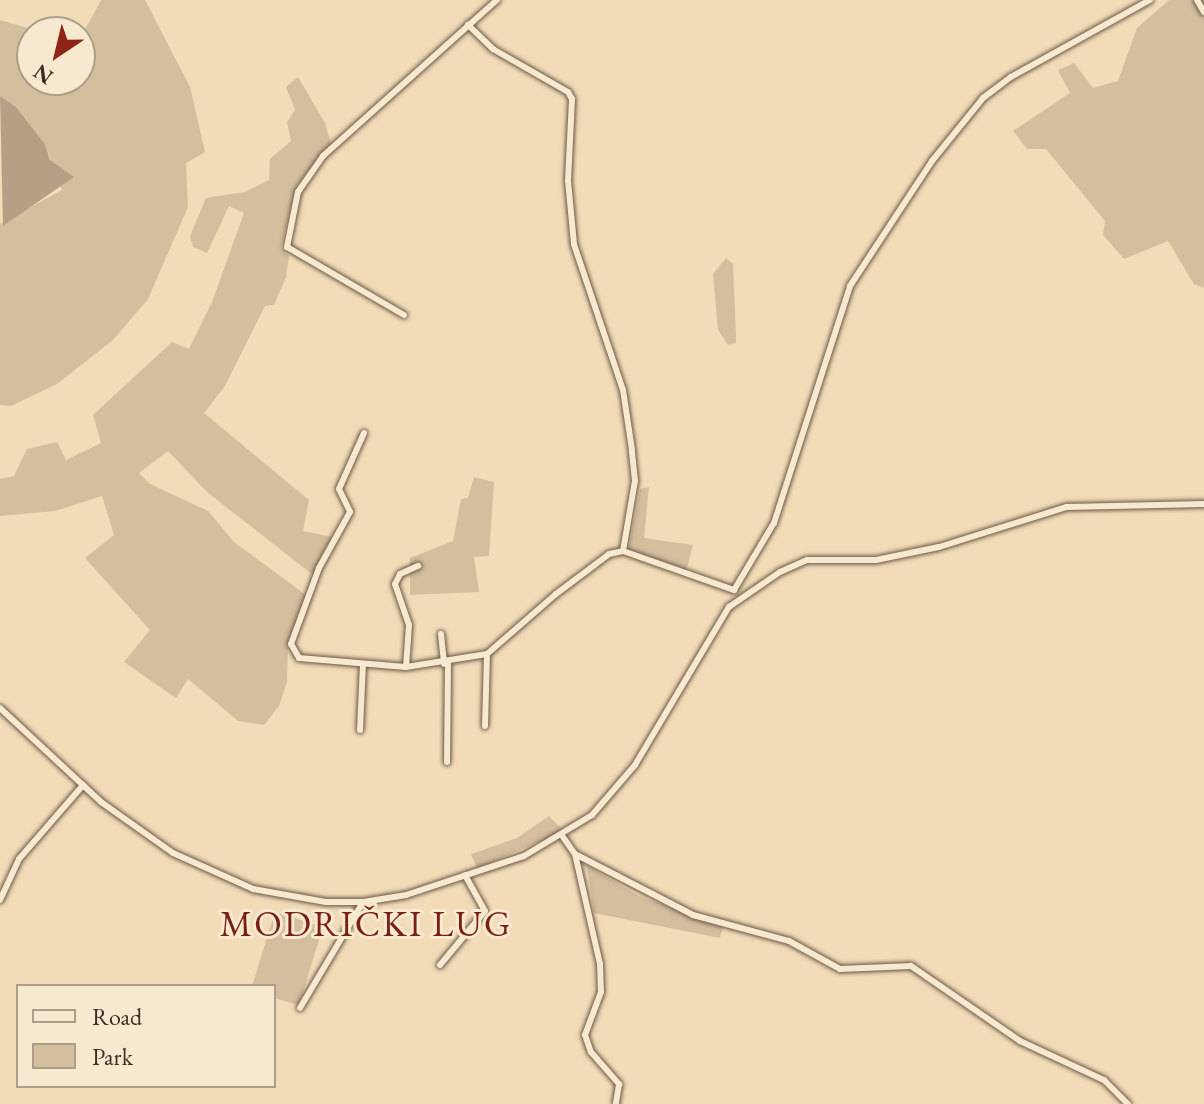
<!DOCTYPE html>
<html>
<head>
<meta charset="utf-8">
<style>
  body { margin:0 }
  #map { position:relative; width:1204px; height:1104px; overflow:hidden; background:#f2dcb7; font-family:"EB Garamond",serif }
  div>[style] { position:absolute }
  [style*='--x'] { left:calc(var(--x)*1px); top:calc(var(--y)*1px); width:calc(var(--w)*1px); rotate:calc(var(--a)*1deg) }
  .green>* { inset:0; background:#d3be9e }
  .water>* { inset:0; background:#b5a085 }
  .roads { filter:drop-shadow(0 0 2px #6b5849) drop-shadow(0 0 2px #6b5849) }
  .street>* { height:6px; margin:-3px; padding:0 3px; transform-origin:3px; border-radius:3px; background:#f7e8d0 }
  span { translate:-50% -50%; white-space:nowrap; text-align:center; line-height:1.15; -webkit-text-stroke:6px #f7e8d0; paint-order:stroke }
  .quarter-label { font-size:36px; color:#7a1f14; letter-spacing:2px }
  .legend { position:absolute; left:16px; top:984px; width:260px; height:104px; box-sizing:border-box; background:#f7e8d0; border:2px solid #ad9d8b; margin:0; padding:10px 14px; list-style:none; font-size:24px; color:#3e2c24 }
  .legend li { display:flex; align-items:center; gap:16px; height:40px }
  .legend b { width:40px; border:2px solid #ad9d8b }
  .north { position:absolute; left:16px; top:16px; width:80px; height:80px; box-sizing:border-box; background:#f7e8d0; border:2px solid #ad9d8b; border-radius:50%; rotate:215deg; font-size:22px; font-weight:700; line-height:32px; text-align:center; color:#3e2c24 }
  .north::after { content:''; display:block; margin:auto; width:28px; height:36px; background:#8f2418; clip-path:polygon(50% 0,100% 100%,50% 72%,0 100%) }
</style>
</head>
<body>
<div id="map">
  <div class="green">
    <div style="clip-path:polygon(101px 0,145px 0,190px 87px,205px 152px,186px 163px,188px 207px,148px 299px,113px 340px,57px 384px,11px 406px,0 405px,0 224px,62px 190px,45px 144px,16px 107px,0 96px,0 20px,41px 32px,32px 32px,32px 80px,80px 80px,80px 39px)"></div>
    <div style="clip-path:polygon(1169px 0,1204px 0,1204px 288px,1194px 284px,1168px 241px,1124px 259px,1103px 235px,1105px 221px,1046px 149px,1027px 149px,1013px 131px,1070px 93px,1058px 70px,1074px 63px,1093px 88px,1118px 81px,1137px 28px)"></div>
    <div style="clip-path:polygon(298px 77px,325px 123px,331px 143px,296px 186px,281px 247px,289px 256px,286px 277px,274px 305px,265px 306px,225px 386px,204px 413px,309px 500px,303px 531px,337px 538px,313px 575px,207px 492px,168px 451px,139px 473px,150px 484px,208px 511px,234px 542px,306px 595px,288px 643px,287px 682px,279px 706px,264px 725px,238px 721px,188px 679px,176px 698px,124px 662px,150px 630px,85px 558px,114px 535px,102px 496px,55px 511px,0 516px,0 479px,14px 476px,27px 449px,57px 442px,66px 460px,101px 443px,93px 415px,172px 342px,189px 349px,212px 302px,244px 213px,229px 206px,207px 253px,193px 247px,190px 236px,206px 198px,245px 192px,269px 180px,270px 159px,291px 141px,287px 122px,295px 110px,286px 87px)"></div>
    <div style="clip-path:polygon(726px 258px,733px 264px,736px 335px,736px 343px,728px 345px,718px 330px,713px 274px)"></div>
    <div style="clip-path:polygon(474px 477px,494px 482px,489px 556px,474px 557px,479px 592px,410px 595px,410px 558px,453px 541px,461px 499px,468px 498px)"></div>
    <div style="clip-path:polygon(649px 487px,644px 538px,693px 545px,686px 572px,629px 549px,640px 489px)"></div>
    <div style="clip-path:polygon(549px 816px,564px 831px,477px 868px,471px 854px,517px 838px)"></div>
    <div style="clip-path:polygon(587px 866px,639px 896px,723px 926px,720px 938px,594px 913px)"></div>
    <div style="clip-path:polygon(275px 912px,323px 927px,299px 1005px,274px 998px,274px 986px,252px 986px)"></div>
  </div>
  <div class="water">
    <div style="clip-path:polygon(0 96px,16px 107px,45px 144px,50px 160px,74px 177px,3px 226px)"></div>
  </div>
  <div class="roads">
    <div class="street">
      <div style="--x:1197;--y:0;--w:14;--a:60"></div>
      <div style="--x:404;--y:315;--w:135;--a:-149.8"></div>
      <div style="--x:287;--y:247;--w:56;--a:-78.7"></div>
      <div style="--x:298;--y:192;--w:44;--a:-55.2"></div>
      <div style="--x:323;--y:156;--w:234;--a:-41.9"></div>
      <div style="--x:364;--y:433;--w:61;--a:114.1"></div>
      <div style="--x:339;--y:489;--w:25;--a:64"></div>
      <div style="--x:350;--y:512;--w:64;--a:119"></div>
      <div style="--x:319;--y:568;--w:81;--a:110.2"></div>
      <div style="--x:291;--y:644;--w:16;--a:60"></div>
      <div style="--x:299;--y:658;--w:107;--a:4.8"></div>
      <div style="--x:406;--y:667;--w:82;--a:-9.1"></div>
      <div style="--x:487;--y:654;--w:91;--a:-41"></div>
      <div style="--x:556;--y:594;--w:66;--a:-37"></div>
      <div style="--x:609;--y:554;--w:14;--a:-12"></div>
      <div style="--x:623;--y:551;--w:71;--a:-80.3"></div>
      <div style="--x:635;--y:481;--w:31;--a:-96"></div>
      <div style="--x:632;--y:450;--w:61;--a:-98.5"></div>
      <div style="--x:623;--y:390;--w:154;--a:-108.6"></div>
      <div style="--x:574;--y:244;--w:63;--a:-95.4"></div>
      <div style="--x:568;--y:181;--w:82;--a:-87.2"></div>
      <div style="--x:572;--y:99;--w:8;--a:-120"></div>
      <div style="--x:568;--y:92;--w:86;--a:-150.2"></div>
      <div style="--x:493;--y:49;--w:35;--a:-136"></div>
      <div style="--x:623;--y:551;--w:118;--a:19.4"></div>
      <div style="--x:734;--y:590;--w:78;--a:-59.2"></div>
      <div style="--x:774;--y:523;--w:249;--a:-72.2"></div>
      <div style="--x:850;--y:286;--w:149;--a:-56.7"></div>
      <div style="--x:932;--y:161;--w:81;--a:-51"></div>
      <div style="--x:983;--y:98;--w:35;--a:-37"></div>
      <div style="--x:1011;--y:77;--w:159;--a:-29"></div>
      <div style="--x:441;--y:634;--w:30;--a:84"></div>
      <div style="--x:406;--y:667;--w:42;--a:-85.9"></div>
      <div style="--x:409;--y:625;--w:43;--a:-108.9"></div>
      <div style="--x:395;--y:584;--w:11;--a:-63"></div>
      <div style="--x:400;--y:574;--w:20;--a:-24"></div>
      <div style="--x:0;--y:708;--w:138;--a:42.9"></div>
      <div style="--x:101;--y:802;--w:88;--a:35.3"></div>
      <div style="--x:173;--y:853;--w:88;--a:24.2"></div>
      <div style="--x:253;--y:889;--w:74;--a:10.1"></div>
      <div style="--x:326;--y:902;--w:37;--a:0"></div>
      <div style="--x:363;--y:902;--w:44;--a:-9.2"></div>
      <div style="--x:406;--y:895;--w:124;--a:-18.3"></div>
      <div style="--x:524;--y:856;--w:79;--a:-31.1"></div>
      <div style="--x:592;--y:815;--w:66;--a:-49.3"></div>
      <div style="--x:635;--y:765;--w:184;--a:-59.3"></div>
      <div style="--x:729;--y:607;--w:62;--a:-34.5"></div>
      <div style="--x:780;--y:572;--w:30;--a:-24"></div>
      <div style="--x:807;--y:560;--w:69;--a:0"></div>
      <div style="--x:876;--y:560;--w:64;--a:-11.7"></div>
      <div style="--x:939;--y:547;--w:134;--a:-17.4"></div>
      <div style="--x:1067;--y:507;--w:137;--a:-1.3"></div>
      <div style="--x:485;--y:726;--w:72;--a:-88.4"></div>
      <div style="--x:360;--y:730;--w:66;--a:-87.4"></div>
      <div style="--x:447;--y:762;--w:98;--a:-89.4"></div>
      <div style="--x:563;--y:837;--w:21;--a:55"></div>
      <div style="--x:575;--y:854;--w:113;--a:77.2"></div>
      <div style="--x:600;--y:964;--w:28;--a:88"></div>
      <div style="--x:601;--y:992;--w:46;--a:110.4"></div>
      <div style="--x:585;--y:1035;--w:18;--a:71"></div>
      <div style="--x:591;--y:1052;--w:43;--a:48.8"></div>
      <div style="--x:619;--y:1084;--w:20;--a:99"></div>
      <div style="--x:575;--y:854;--w:133;--a:27.3"></div>
      <div style="--x:693;--y:915;--w:99;--a:15.2"></div>
      <div style="--x:789;--y:941;--w:58;--a:28.8"></div>
      <div style="--x:840;--y:969;--w:71;--a:-2.4"></div>
      <div style="--x:911;--y:966;--w:132;--a:34.5"></div>
      <div style="--x:1020;--y:1041;--w:93;--a:24.9"></div>
      <div style="--x:1104;--y:1080;--w:34;--a:45"></div>
      <div style="--x:0;--y:900;--w:45;--a:-65.1"></div>
      <div style="--x:19;--y:859;--w:98;--a:-49.1"></div>
      <div style="--x:440;--y:965;--w:70;--a:-50.2"></div>
      <div style="--x:485;--y:911;--w:41;--a:-119.1"></div>
      <div style="--x:300;--y:1008;--w:123;--a:-59.3"></div>
    </div>
  </div>
  <div class="quarter-label">
    <span style="left:366px;top:924px">MODRIČKI LUG</span>
  </div>
  <ul class="legend">
  <li><b style="height:10px;background:#f7e8d0"></b>Road</li>
  <li><b style="height:22px;background:#d3be9e"></b>Park</li>
  </ul>
  <div class="north">N</div>
</div>
</body>
</html>
